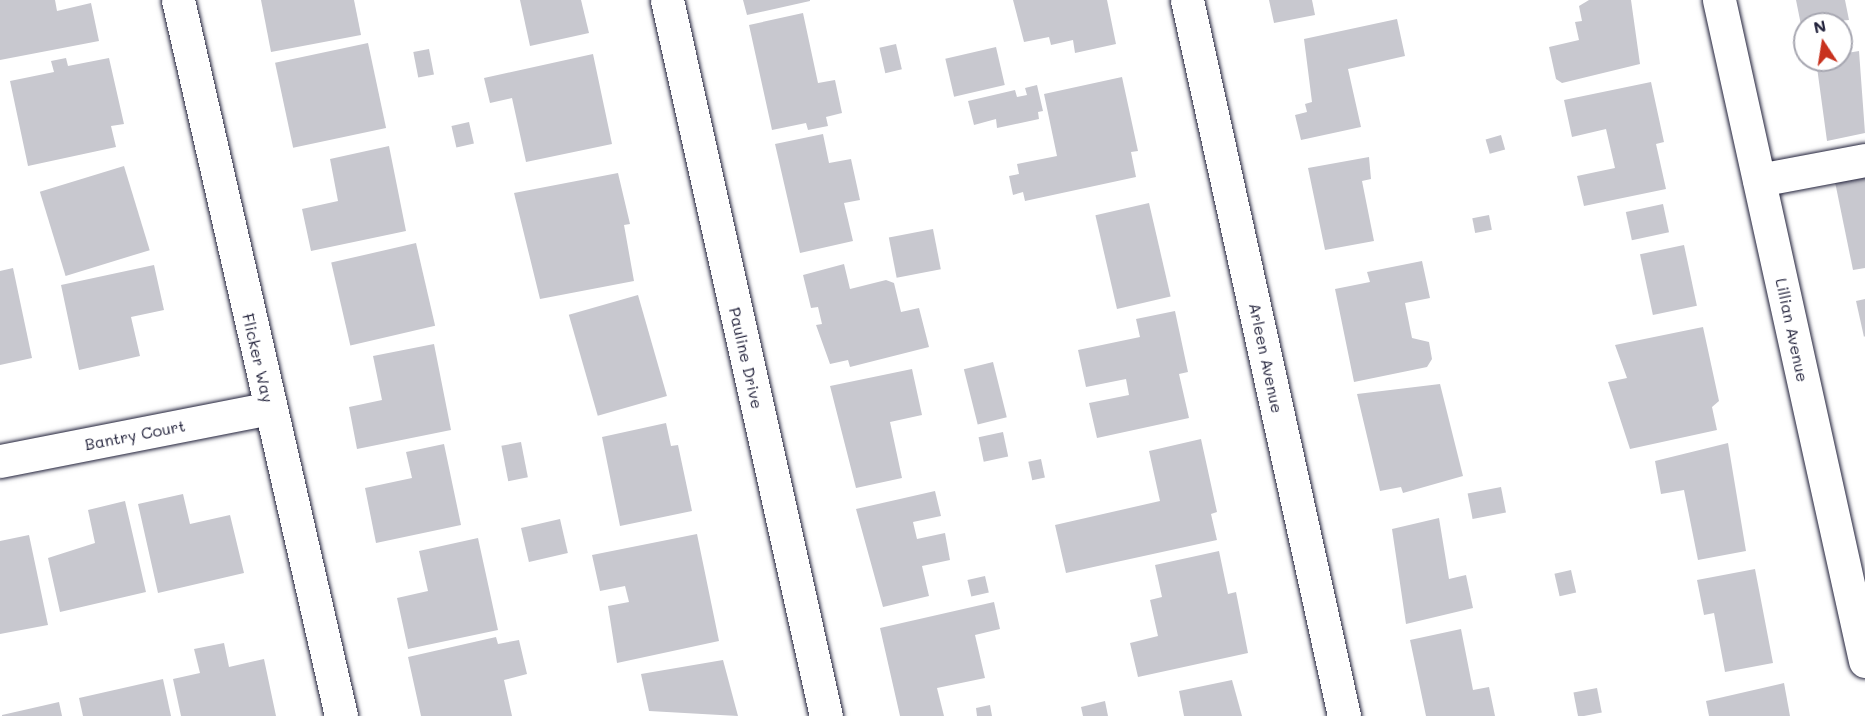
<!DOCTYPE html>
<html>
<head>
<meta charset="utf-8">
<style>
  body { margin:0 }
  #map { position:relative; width:1865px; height:716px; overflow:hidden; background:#fff; font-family:Mali,sans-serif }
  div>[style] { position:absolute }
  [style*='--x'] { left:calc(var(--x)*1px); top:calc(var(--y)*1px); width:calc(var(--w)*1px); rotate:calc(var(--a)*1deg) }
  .building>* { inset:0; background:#c8c8cf; transform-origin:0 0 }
  .roads { filter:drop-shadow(0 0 2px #22223b) drop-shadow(0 0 2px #22223b) }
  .minor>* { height:33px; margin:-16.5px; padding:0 16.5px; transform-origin:16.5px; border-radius:16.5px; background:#fff }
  span { translate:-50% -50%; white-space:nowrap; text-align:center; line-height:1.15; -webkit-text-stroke:4.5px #fff; paint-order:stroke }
  .street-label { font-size:16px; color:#22223b }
  .north { position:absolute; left:1793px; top:12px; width:60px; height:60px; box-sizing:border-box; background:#fff; border:2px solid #a7a7b1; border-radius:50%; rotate:348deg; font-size:16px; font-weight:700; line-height:24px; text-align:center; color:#22223b }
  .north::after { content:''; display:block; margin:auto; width:21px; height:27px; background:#c8321e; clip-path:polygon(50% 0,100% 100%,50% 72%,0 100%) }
</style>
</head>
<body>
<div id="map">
  <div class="building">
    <div style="clip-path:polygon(0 0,55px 0,57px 11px,91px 3px,99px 41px,0 60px)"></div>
    <div style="clip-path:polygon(261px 0,354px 0,361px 35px,271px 52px)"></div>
    <div style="clip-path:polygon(520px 0,581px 0,589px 33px,530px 46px)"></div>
    <div style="clip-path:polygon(743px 0,810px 0,810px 1px,747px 15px)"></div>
    <div style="clip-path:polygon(1013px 0,1107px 0,1116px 44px,1075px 53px,1073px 40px,1051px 45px,1049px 37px,1024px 42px)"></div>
    <div style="clip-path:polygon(1269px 0,1312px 0,1315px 15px,1274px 23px)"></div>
    <div style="clip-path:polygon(1589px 0,1631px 0,1640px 64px,1562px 83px,1556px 79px,1549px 47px,1579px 40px,1575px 22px,1582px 21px,1579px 6px)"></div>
    <div style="clip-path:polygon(1796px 0,1845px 0,1849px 20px,1805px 24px,1802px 30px)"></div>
    <div style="clip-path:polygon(803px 13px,818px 83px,835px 80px,842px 113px,826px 117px,828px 126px,808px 130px,806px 123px,772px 130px,749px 25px)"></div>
    <div style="clip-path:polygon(1397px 19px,1405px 56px,1348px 69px,1361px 127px,1301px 140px,1295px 115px,1307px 112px,1305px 104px,1312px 102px,1304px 39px)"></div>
    <div style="left:368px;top:43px;width:87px;height:95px;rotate:78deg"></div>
    <div style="left:896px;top:44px;width:26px;height:17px;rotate:77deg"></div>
    <div style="left:996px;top:47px;width:39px;height:52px;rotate:77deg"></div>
    <div style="left:429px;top:49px;width:26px;height:16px;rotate:79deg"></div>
    <div style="clip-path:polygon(1859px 51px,1865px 133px,1827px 141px,1816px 60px,1841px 60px,1841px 54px)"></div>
    <div style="clip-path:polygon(593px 54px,612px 144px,526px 162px,512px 98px,490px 103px,484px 78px)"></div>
    <div style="clip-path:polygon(66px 58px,68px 66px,109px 58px,124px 124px,111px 126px,116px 147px,28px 166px,10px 81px,54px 72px,51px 61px)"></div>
    <div style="clip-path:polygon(1122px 77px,1138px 151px,1131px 152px,1136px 177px,1025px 201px,1023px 192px,1013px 195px,1009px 176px,1019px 174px,1017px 164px,1057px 156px,1044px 94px)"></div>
    <div style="clip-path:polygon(1651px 82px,1664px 142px,1656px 144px,1666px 189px,1584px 206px,1577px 176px,1615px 168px,1606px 129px,1572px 137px,1564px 100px)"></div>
    <div style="clip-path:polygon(1037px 85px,1043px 111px,1038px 112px,1039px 119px,997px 128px,996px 119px,974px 125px,968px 101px,1015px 90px,1017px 97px,1027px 95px,1025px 88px)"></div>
    <div style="left:469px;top:122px;width:22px;height:18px;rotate:77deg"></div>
    <div style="clip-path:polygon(823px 134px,829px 163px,851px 159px,860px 200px,844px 203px,853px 241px,800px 253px,775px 144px)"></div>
    <div style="left:1501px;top:135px;width:15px;height:16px;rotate:74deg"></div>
    <div style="clip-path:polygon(389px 146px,406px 231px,311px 251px,302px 209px,338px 201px,330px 159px)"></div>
    <div style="clip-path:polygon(1369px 157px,1371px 179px,1362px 181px,1374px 241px,1325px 250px,1308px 168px)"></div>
    <div style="left:124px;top:166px;width:88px;height:88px;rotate:73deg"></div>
    <div style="clip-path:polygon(1865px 170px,1865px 268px,1853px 270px,1834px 177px)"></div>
    <div style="clip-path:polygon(618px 173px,630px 224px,624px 225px,634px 281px,540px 299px,514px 193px)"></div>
    <div style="left:1149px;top:203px;width:96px;height:55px;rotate:77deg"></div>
    <div style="left:1663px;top:204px;width:29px;height:38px;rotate:78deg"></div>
    <div style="left:1489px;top:215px;width:15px;height:17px;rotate:79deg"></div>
    <div style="left:933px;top:229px;width:41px;height:45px;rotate:79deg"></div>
    <div style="left:416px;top:243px;width:85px;height:87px;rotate:77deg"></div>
    <div style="left:1684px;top:245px;width:62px;height:45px;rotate:78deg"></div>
    <div style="clip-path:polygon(1422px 261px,1430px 298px,1405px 303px,1412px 338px,1429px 342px,1432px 359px,1427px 367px,1354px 382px,1335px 289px,1370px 282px,1367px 272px)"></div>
    <div style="clip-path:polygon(844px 264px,850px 289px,886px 280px,894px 283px,901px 312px,919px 308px,929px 347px,850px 367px,848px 360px,830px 364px,816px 325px,822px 324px,818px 307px,811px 308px,803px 275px)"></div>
    <div style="clip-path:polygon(154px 265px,164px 310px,131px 317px,140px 356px,79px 370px,61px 285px)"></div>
    <div style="clip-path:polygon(13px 268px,32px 358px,0 365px,0 271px)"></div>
    <div style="left:638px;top:295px;width:105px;height:72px;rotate:74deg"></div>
    <div style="clip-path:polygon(1865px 299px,1865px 336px,1864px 337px,1856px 301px)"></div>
    <div style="clip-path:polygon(1175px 311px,1188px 372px,1179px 374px,1189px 418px,1097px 438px,1089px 403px,1129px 395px,1126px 379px,1086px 387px,1078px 350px,1140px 337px,1136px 319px)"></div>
    <div style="clip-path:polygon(1703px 327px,1719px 401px,1712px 407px,1717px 430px,1630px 449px,1608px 382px,1627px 378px,1615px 345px)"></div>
    <div style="clip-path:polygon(434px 344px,451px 430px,357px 449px,349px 407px,382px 400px,373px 356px)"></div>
    <div style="left:993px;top:362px;width:57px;height:30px;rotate:76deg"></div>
    <div style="clip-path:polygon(912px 369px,922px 415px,890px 422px,902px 478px,856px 488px,830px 386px)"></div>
    <div style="clip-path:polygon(1440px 384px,1463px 476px,1403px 493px,1401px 487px,1380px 491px,1357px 394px)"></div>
    <div style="clip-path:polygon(666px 423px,671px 446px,678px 445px,692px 511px,620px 526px,602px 437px)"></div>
    <div style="left:1003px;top:432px;width:25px;height:25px;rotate:78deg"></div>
    <div style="clip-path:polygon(1201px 439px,1217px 512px,1211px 514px,1217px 540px,1066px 573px,1055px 525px,1160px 501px,1149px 451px)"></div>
    <div style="left:521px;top:442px;width:36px;height:20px;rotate:79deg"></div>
    <div style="clip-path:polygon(1728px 443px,1746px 551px,1698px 560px,1684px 490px,1661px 494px,1655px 461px)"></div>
    <div style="clip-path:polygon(444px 444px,461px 525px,376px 543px,365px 488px,412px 478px,406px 452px)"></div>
    <div style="left:1041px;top:459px;width:19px;height:13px;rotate:78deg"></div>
    <div style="left:1501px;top:487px;width:26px;height:34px;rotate:79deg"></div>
    <div style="clip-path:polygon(935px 491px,941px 516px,913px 522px,917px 539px,945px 533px,950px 560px,922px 566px,929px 596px,883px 607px,856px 509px)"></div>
    <div style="clip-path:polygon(183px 494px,190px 524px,230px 515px,244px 573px,158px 593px,138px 504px)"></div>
    <div style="clip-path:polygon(125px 501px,146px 592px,60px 612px,48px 558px,95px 543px,88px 510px)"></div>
    <div style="clip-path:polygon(1439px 518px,1449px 579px,1466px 575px,1473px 608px,1406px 624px,1392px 529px)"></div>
    <div style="left:560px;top:519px;width:35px;height:40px;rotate:77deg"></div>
    <div style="clip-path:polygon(697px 534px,719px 641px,617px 663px,608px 606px,629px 602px,625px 586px,600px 591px,592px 555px)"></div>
    <div style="clip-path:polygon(29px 535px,48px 625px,0 634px,0 541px)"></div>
    <div style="clip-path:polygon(478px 538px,498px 630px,408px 649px,397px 598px,428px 591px,419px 551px)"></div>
    <div style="clip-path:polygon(1219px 551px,1228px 594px,1236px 592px,1248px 653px,1138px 677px,1130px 643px,1158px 636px,1150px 600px,1162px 597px,1155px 565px)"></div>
    <div style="clip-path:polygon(1755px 569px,1773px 663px,1725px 672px,1714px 613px,1704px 615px,1697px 580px)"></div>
    <div style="left:1571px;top:570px;width:23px;height:17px;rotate:77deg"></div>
    <div style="left:985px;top:576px;width:17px;height:18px;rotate:77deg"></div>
    <div style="clip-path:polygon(994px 602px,1000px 629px,975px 635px,985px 678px,937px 688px,944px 716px,900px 716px,880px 628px)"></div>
    <div style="clip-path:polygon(1461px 629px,1473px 690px,1489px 687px,1495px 716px,1426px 716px,1410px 640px)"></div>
    <div style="clip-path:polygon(496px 637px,498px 644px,519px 640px,527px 674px,504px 680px,512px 716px,421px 716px,408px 657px)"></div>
    <div style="clip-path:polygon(224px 643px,229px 667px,264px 659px,276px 716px,181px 716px,173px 679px,200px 673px,194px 649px)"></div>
    <div style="clip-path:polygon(723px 660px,738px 716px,649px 711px,641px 674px)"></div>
    <div style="clip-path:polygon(163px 679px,171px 716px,83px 716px,79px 698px)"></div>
    <div style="clip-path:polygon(1232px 680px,1242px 716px,1184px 716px,1179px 691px)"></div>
    <div style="clip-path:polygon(1784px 683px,1790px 716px,1709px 716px,1706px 701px)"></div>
    <div style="left:1597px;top:688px;width:25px;height:24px;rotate:79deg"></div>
    <div style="clip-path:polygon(1105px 701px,1108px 716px,1083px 716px,1081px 707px)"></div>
    <div style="clip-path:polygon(59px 702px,62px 716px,2px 716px,2px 715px)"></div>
    <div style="clip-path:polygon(990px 705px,992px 716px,977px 716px,976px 708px)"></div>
  </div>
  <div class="roads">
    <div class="minor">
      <div style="--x:178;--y:0;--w:734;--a:77.17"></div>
      <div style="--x:667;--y:0;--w:733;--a:77.48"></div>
      <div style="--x:1187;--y:0;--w:733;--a:77.63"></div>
      <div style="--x:1719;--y:0;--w:677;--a:77.54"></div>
      <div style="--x:1759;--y:180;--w:108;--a:-10.7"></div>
      <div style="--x:0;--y:461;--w:274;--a:-11.1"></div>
    </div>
  </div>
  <div class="street-label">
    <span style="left:1792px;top:330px;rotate:78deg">Lillian Avenue</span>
    <span style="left:258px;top:358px;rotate:77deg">Flicker Way</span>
    <span style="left:746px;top:358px;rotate:77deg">Pauline Drive</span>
    <span style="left:1266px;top:358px;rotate:78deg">Arleen Avenue</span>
    <span style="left:135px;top:435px;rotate:-11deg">Bantry Court</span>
  </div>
  <div class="north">N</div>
</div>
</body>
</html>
